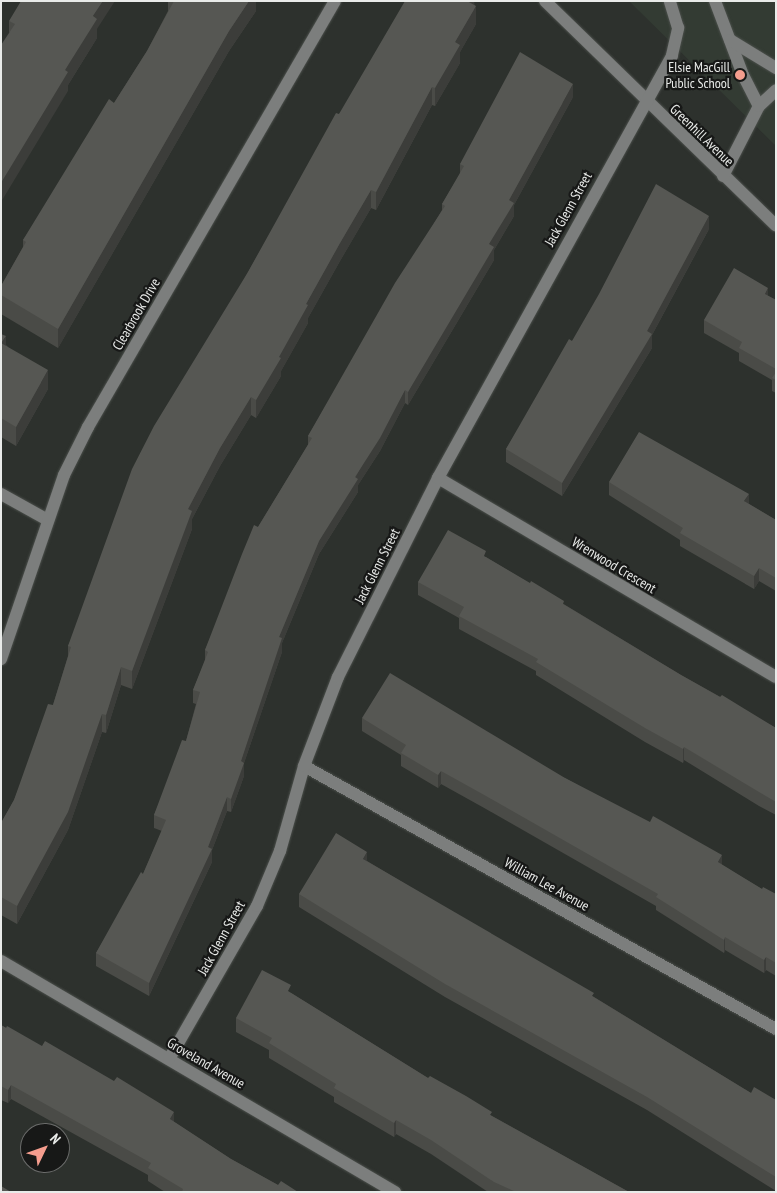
<!DOCTYPE html>
<html>
<head>
<meta charset="utf-8">
<style>
  body { margin:0 }
  #map { position:relative; width:777px; height:1193px; overflow:hidden; background:#2d312d; font-family:"PT Sans Narrow",sans-serif }
  div>[style] { position:absolute }
  [style*='--x'] { left:calc(var(--x)*1px); top:calc(var(--y)*1px); width:calc(var(--w)*1px); rotate:calc(var(--a)*1deg) }
  .built>* { inset:0; background:#333b33 }
  .roads { filter:drop-shadow(0 0 1px #4b4f4b) drop-shadow(0 0 1px #4b4f4b) }
  .minor>* { height:12px; margin:-6px; padding:0 6px; transform-origin:6px; border-radius:6px; background:#7c7e7d }
  .wall>* { inset:0; background:#4a4b47 }
  .shaded-wall>* { inset:0; background:#3c3d3a }
  .building>* { inset:0; background:#565753 }
  .dots>* { width:14px; height:14px; translate:-50% -50%; box-sizing:border-box; border:2px solid #171817; border-radius:50% }
  span { translate:-50% -50%; white-space:nowrap; text-align:center; line-height:1.15; -webkit-text-stroke:4.5px #171817; paint-order:stroke }
  .poi-label { font-size:14px; color:#e9ebe9 }
  .right { translate:-100% -50%; text-align:right }
  .street-label { font-size:14px; color:#e9ebe9 }
  .frame { position:absolute; inset:0; border:2px solid #e9ebe9; pointer-events:none }
  .north { position:absolute; left:20px; top:1123px; width:50px; height:50px; box-sizing:border-box; background:#171817; border:1px solid #6b6c6b; border-radius:50%; rotate:48deg; font-size:14px; font-weight:700; line-height:20px; text-align:center; color:#e9ebe9 }
  .north::after { content:''; display:block; margin:auto; width:18px; height:22px; background:#f59d8e; clip-path:polygon(50% 0,100% 100%,50% 72%,0 100%) }
</style>
</head>
<body>
<div id="map">
  <div class="built">
    <div style="clip-path:polygon(629px 1px,776px 1px,776px 146px,632px 4px)"></div>
  </div>
  <div class="roads">
    <div class="minor">
      <div style="--x:545;--y:1;--w:322;--a:44.2"></div>
      <div style="--x:715;--y:1;--w:79;--a:69.3"></div>
      <div style="--x:743;--y:75;--w:35;--a:63"></div>
      <div style="--x:730;--y:40;--w:54;--a:31.3"></div>
      <div style="--x:723;--y:176;--w:79;--a:-62.8"></div>
      <div style="--x:759;--y:106;--w:23;--a:-43"></div>
      <div style="--x:438;--y:478;--w:392;--a:30.5"></div>
      <div style="--x:1;--y:494;--w:54;--a:29"></div>
      <div style="--x:1;--y:659;--w:194;--a:-71.1"></div>
      <div style="--x:64;--y:475;--w:54;--a:-63.4"></div>
      <div style="--x:88;--y:427;--w:492;--a:-59.9"></div>
      <div style="--x:304;--y:766;--w:540;--a:29.13"></div>
      <div style="--x:1;--y:961;--w:457;--a:30.4"></div>
      <div style="--x:169;--y:1059;--w:177;--a:-60.1"></div>
      <div style="--x:257;--y:906;--w:60;--a:-67.3"></div>
      <div style="--x:280;--y:851;--w:88;--a:-74.2"></div>
      <div style="--x:304;--y:766;--w:95;--a:-69.1"></div>
      <div style="--x:338;--y:677;--w:223;--a:-63.3"></div>
      <div style="--x:438;--y:478;--w:483;--a:-61"></div>
      <div style="--x:672;--y:55;--w:28;--a:-77"></div>
      <div style="--x:678;--y:28;--w:28;--a:-107"></div>
    </div>
  </div>
  <div class="wall">
    <div style="clip-path:polygon(168px 1px,256px 1px,256px 11px,229px 51px,58px 348px,1px 314px,1px 286px,23px 247px,23px 240px,114px 103px,147px 51px,168px 11px)"></div>
    <div style="clip-path:polygon(474px 1px,476px 24px,460px 52px,460px 63px,435px 106px,432px 105px,376px 210px,371px 208px,340px 261px,308px 318px,308px 323px,281px 371px,281px 376px,256px 418px,251px 415px,220px 466px,192px 519px,192px 529px,132px 689px,121px 685px,106px 733px,102px 732px,68px 830px,17px 924px,1px 915px,1px 823px,14px 800px,53px 705px,68px 656px,68px 646px,248px 272px,339px 114px)"></div>
    <div style="clip-path:polygon(9px 21px,97px 29px,97px 38px,68px 85px,68px 91px,9px 32px)"></div>
    <div style="clip-path:polygon(573px 97px,514px 205px,514px 216px,494px 250px,494px 260px,408px 405px,405px 403px,380px 451px,358px 485px,358px 492px,319px 554px,282px 643px,282px 652px,244px 763px,244px 776px,231px 812px,227px 811px,212px 850px,212px 862px,149px 996px,96px 966px,96px 953px,143px 874px,162px 831px,154px 828px,154px 815px,186px 741px,196px 704px,193px 703px,193px 690px,205px 661px,205px 650px,258px 527px,308px 445px,308px 436px,442px 210px,442px 204px,460px 174px,460px 164px)"></div>
    <div style="clip-path:polygon(709px 229px,652px 335px,652px 348px,562px 496px,506px 462px,506px 449px,572px 341px)"></div>
    <div style="clip-path:polygon(768px 296px,776px 300px,776px 393px,772px 391px,772px 380px,739px 361px,739px 353px,704px 333px,704px 320px)"></div>
    <div style="clip-path:polygon(1px 334px,6px 345px,48px 389px,16px 446px,1px 437px)"></div>
    <div style="clip-path:polygon(609px 482px,749px 504px,776px 520px,776px 591px,759px 581px,754px 589px,680px 546px,680px 540px,609px 495px)"></div>
    <div style="clip-path:polygon(486px 557px,681px 675px,776px 728px,776px 815px,759px 806px,684px 760px,683px 763px,645px 742px,536px 675px,536px 671px,459px 629px,459px 618px,418px 595px,418px 582px)"></div>
    <div style="clip-path:polygon(362px 718px,565px 778px,722px 865px,762px 889px,776px 894px,776px 976px,766px 970px,764px 973px,725px 950px,724px 953px,656px 910px,656px 906px,486px 809px,441px 784px,438px 788px,401px 766px,401px 755px,362px 731px)"></div>
    <div style="clip-path:polygon(367px 861px,594px 997px,751px 1093px,776px 1100px,776px 1191px,647px 1110px,445px 997px,299px 907px,299px 894px)"></div>
    <div style="clip-path:polygon(291px 993px,428px 1078px,492px 1116px,629px 1192px,488px 1192px,431px 1154px,396px 1134px,394px 1137px,334px 1102px,334px 1097px,269px 1058px,269px 1050px,236px 1032px,236px 1018px)"></div>
    <div style="clip-path:polygon(1px 1025px,174px 1122px,231px 1159px,278px 1185px,298px 1192px,165px 1192px,148px 1181px,148px 1175px,11px 1099px,8px 1103px,1px 1100px)"></div>
  </div>
  <div class="shaded-wall">
    <div style="clip-path:polygon(103px 1px,115px 1px,97px 29px,97px 38px,68px 85px,68px 91px,1px 202px,1px 183px,65px 70px,93px 16px)"></div>
    <div style="clip-path:polygon(249px 1px,256px 1px,256px 11px,229px 51px,58px 348px,58px 329px,229px 31px)"></div>
    <div style="clip-path:polygon(466px 1px,474px 1px,474px 6px)"></div>
    <div style="clip-path:polygon(476px 6px,476px 24px,460px 52px,460px 63px,435px 106px,435px 88px,455px 42px)"></div>
    <div style="clip-path:polygon(573px 84px,573px 97px,514px 205px,514px 216px,494px 250px,494px 260px,408px 405px,408px 392px,509px 200px)"></div>
    <div style="clip-path:polygon(432px 87px,432px 105px,376px 210px,376px 192px)"></div>
    <div style="clip-path:polygon(371px 190px,371px 208px,340px 261px,308px 318px,308px 323px,281px 371px,281px 376px,256px 418px,256px 400px,306px 304px,340px 243px)"></div>
    <div style="clip-path:polygon(709px 216px,709px 229px,652px 335px,652px 348px,562px 496px,562px 483px,647px 331px)"></div>
    <div style="clip-path:polygon(768px 288px,768px 302px,765px 294px)"></div>
    <div style="clip-path:polygon(6px 336px,6px 355px,1px 343px)"></div>
    <div style="clip-path:polygon(48px 370px,48px 389px,16px 446px,16px 427px)"></div>
    <div style="clip-path:polygon(405px 390px,405px 403px,380px 451px,358px 485px,358px 492px,319px 554px,282px 643px,282px 652px,244px 763px,244px 776px,231px 812px,231px 799px,241px 761px,279px 637px,319px 541px)"></div>
    <div style="clip-path:polygon(251px 397px,251px 415px,220px 466px,192px 519px,192px 529px,132px 689px,132px 671px,188px 509px,220px 448px)"></div>
    <div style="clip-path:polygon(749px 494px,749px 507px,744px 501px)"></div>
    <div style="clip-path:polygon(759px 568px,759px 581px,754px 589px,754px 576px)"></div>
    <div style="clip-path:polygon(121px 667px,121px 685px,106px 733px,106px 715px)"></div>
    <div style="clip-path:polygon(102px 714px,102px 732px,68px 830px,17px 924px,17px 906px)"></div>
    <div style="clip-path:polygon(684px 747px,684px 760px,683px 763px,683px 749px)"></div>
    <div style="clip-path:polygon(441px 771px,441px 784px,438px 788px,438px 775px)"></div>
    <div style="clip-path:polygon(227px 797px,227px 811px,212px 850px,212px 862px,149px 996px,149px 983px,208px 847px)"></div>
    <div style="clip-path:polygon(367px 852px,367px 865px,363px 859px)"></div>
    <div style="clip-path:polygon(722px 855px,722px 868px,718px 862px)"></div>
    <div style="clip-path:polygon(725px 937px,725px 950px,724px 953px,724px 940px)"></div>
    <div style="clip-path:polygon(766px 957px,766px 970px,764px 973px,764px 960px)"></div>
    <div style="clip-path:polygon(11px 1085px,11px 1099px,8px 1103px,8px 1090px)"></div>
    <div style="clip-path:polygon(174px 1112px,174px 1125px,170px 1119px)"></div>
    <div style="clip-path:polygon(396px 1120px,396px 1134px,394px 1137px,394px 1123px)"></div>
  </div>
  <div class="building">
    <div style="clip-path:polygon(21px 1px,103px 1px,93px 16px,97px 19px,65px 70px,68px 72px,1px 183px,1px 45px,15px 24px,9px 21px)"></div>
    <div style="clip-path:polygon(174px 1px,249px 1px,229px 31px,58px 329px,1px 295px,1px 286px,26px 242px,23px 240px,109px 99px,114px 103px,147px 51px)"></div>
    <div style="clip-path:polygon(405px 1px,467px 1px,476px 6px,455px 42px,460px 45px,435px 88px,432px 87px,376px 192px,371px 190px,340px 243px,306px 304px,308px 305px,279px 357px,281px 358px,256px 400px,251px 397px,220px 448px,188px 509px,192px 511px,132px 671px,121px 667px,106px 715px,102px 714px,68px 812px,17px 906px,1px 897px,1px 823px,14px 800px,48px 704px,53px 705px,71px 647px,68px 646px,132px 469px,154px 426px,248px 272px,336px 113px,339px 114px)"></div>
    <div style="clip-path:polygon(520px 52px,573px 84px,509px 200px,514px 203px,489px 244px,494px 247px,408px 392px,405px 390px,380px 438px,355px 477px,358px 479px,319px 541px,279px 637px,282px 638px,241px 761px,244px 763px,231px 799px,227px 797px,208px 847px,212px 849px,149px 983px,96px 953px,141px 872px,143px 874px,166px 820px,154px 815px,182px 740px,186px 741px,200px 692px,193px 690px,208px 652px,205px 650px,242px 554px,254px 525px,258px 527px,312px 438px,308px 436px,395px 283px,445px 206px,442px 204px,464px 166px,460px 164px)"></div>
    <div style="clip-path:polygon(656px 184px,709px 216px,647px 331px,652px 334px,562px 483px,506px 449px,569px 339px,572px 341px,599px 294px)"></div>
    <div style="clip-path:polygon(734px 268px,768px 288px,765px 294px,776px 300px,776px 369px,739px 348px,742px 342px,704px 320px)"></div>
    <div style="clip-path:polygon(1px 334px,6px 336px,1px 343px,48px 370px,16px 427px,1px 418px)"></div>
    <div style="clip-path:polygon(776px 372px,776px 380px,772px 378px)"></div>
    <div style="clip-path:polygon(639px 432px,749px 494px,744px 501px,776px 520px,776px 578px,759px 568px,754px 576px,680px 533px,683px 528px,609px 482px)"></div>
    <div style="clip-path:polygon(448px 530px,486px 551px,484px 556px,530px 583px,531px 581px,564px 601px,563px 604px,681px 675px,720px 697px,722px 695px,776px 728px,776px 802px,759px 792px,684px 747px,683px 749px,645px 728px,536px 662px,538px 659px,459px 616px,464px 607px,418px 582px)"></div>
    <div style="clip-path:polygon(390px 673px,565px 778px,650px 822px,653px 816px,683px 833px,722px 855px,718px 862px,762px 889px,763px 887px,776px 894px,776px 963px,766px 957px,764px 960px,725px 937px,724px 940px,656px 897px,658px 894px,486px 796px,441px 771px,438px 775px,401px 753px,406px 745px,362px 718px)"></div>
    <div style="clip-path:polygon(336px 833px,367px 852px,363px 859px,594px 993px,592px 996px,751px 1093px,754px 1087px,776px 1100px,776px 1177px,647px 1097px,445px 984px,299px 894px)"></div>
    <div style="clip-path:polygon(262px 970px,291px 985px,288px 991px,428px 1078px,430px 1076px,466px 1096px,492px 1112px,490px 1115px,629px 1192px,516px 1192px,494px 1182px,431px 1140px,396px 1120px,394px 1123px,334px 1088px,336px 1084px,269px 1043px,272px 1038px,236px 1018px)"></div>
    <div style="clip-path:polygon(1px 1025px,6px 1028px,7px 1026px,42px 1046px,45px 1041px,114px 1081px,117px 1077px,174px 1112px,170px 1119px,231px 1159px,278px 1185px,281px 1181px,298px 1192px,182px 1192px,183px 1189px,148px 1168px,151px 1163px,11px 1085px,8px 1090px,1px 1086px)"></div>
    <div style="clip-path:polygon(1px 1186px,11px 1192px,1px 1192px)"></div>
  </div>
  <div class="dots">
    <div style="left:740px;top:75px;background:#f59d8e"></div>
  </div>
  <div class="poi-label">
    <span class="right" style="left:730px;top:75px">Elsie MacGill<br>Public School</span>
  </div>
  <div class="street-label">
    <span style="left:702px;top:135px;rotate:44deg">Greenhill Avenue</span>
    <span style="left:568px;top:209px;rotate:-61deg">Jack Glenn Street</span>
    <span style="left:136px;top:314px;rotate:-60deg">Clearbrook Drive</span>
    <span style="left:614px;top:565px;rotate:31deg">Wrenwood Crescent</span>
    <span style="left:377px;top:566px;rotate:-63deg">Jack Glenn Street</span>
    <span style="left:547px;top:884px;rotate:29deg">William Lee Avenue</span>
    <span style="left:221px;top:938px;rotate:-61deg">Jack Glenn Street</span>
    <span style="left:206px;top:1063px;rotate:30deg">Groveland Avenue</span>
  </div>
  <div class="frame"></div>
  <div class="north">N</div>
</div>
</body>
</html>
